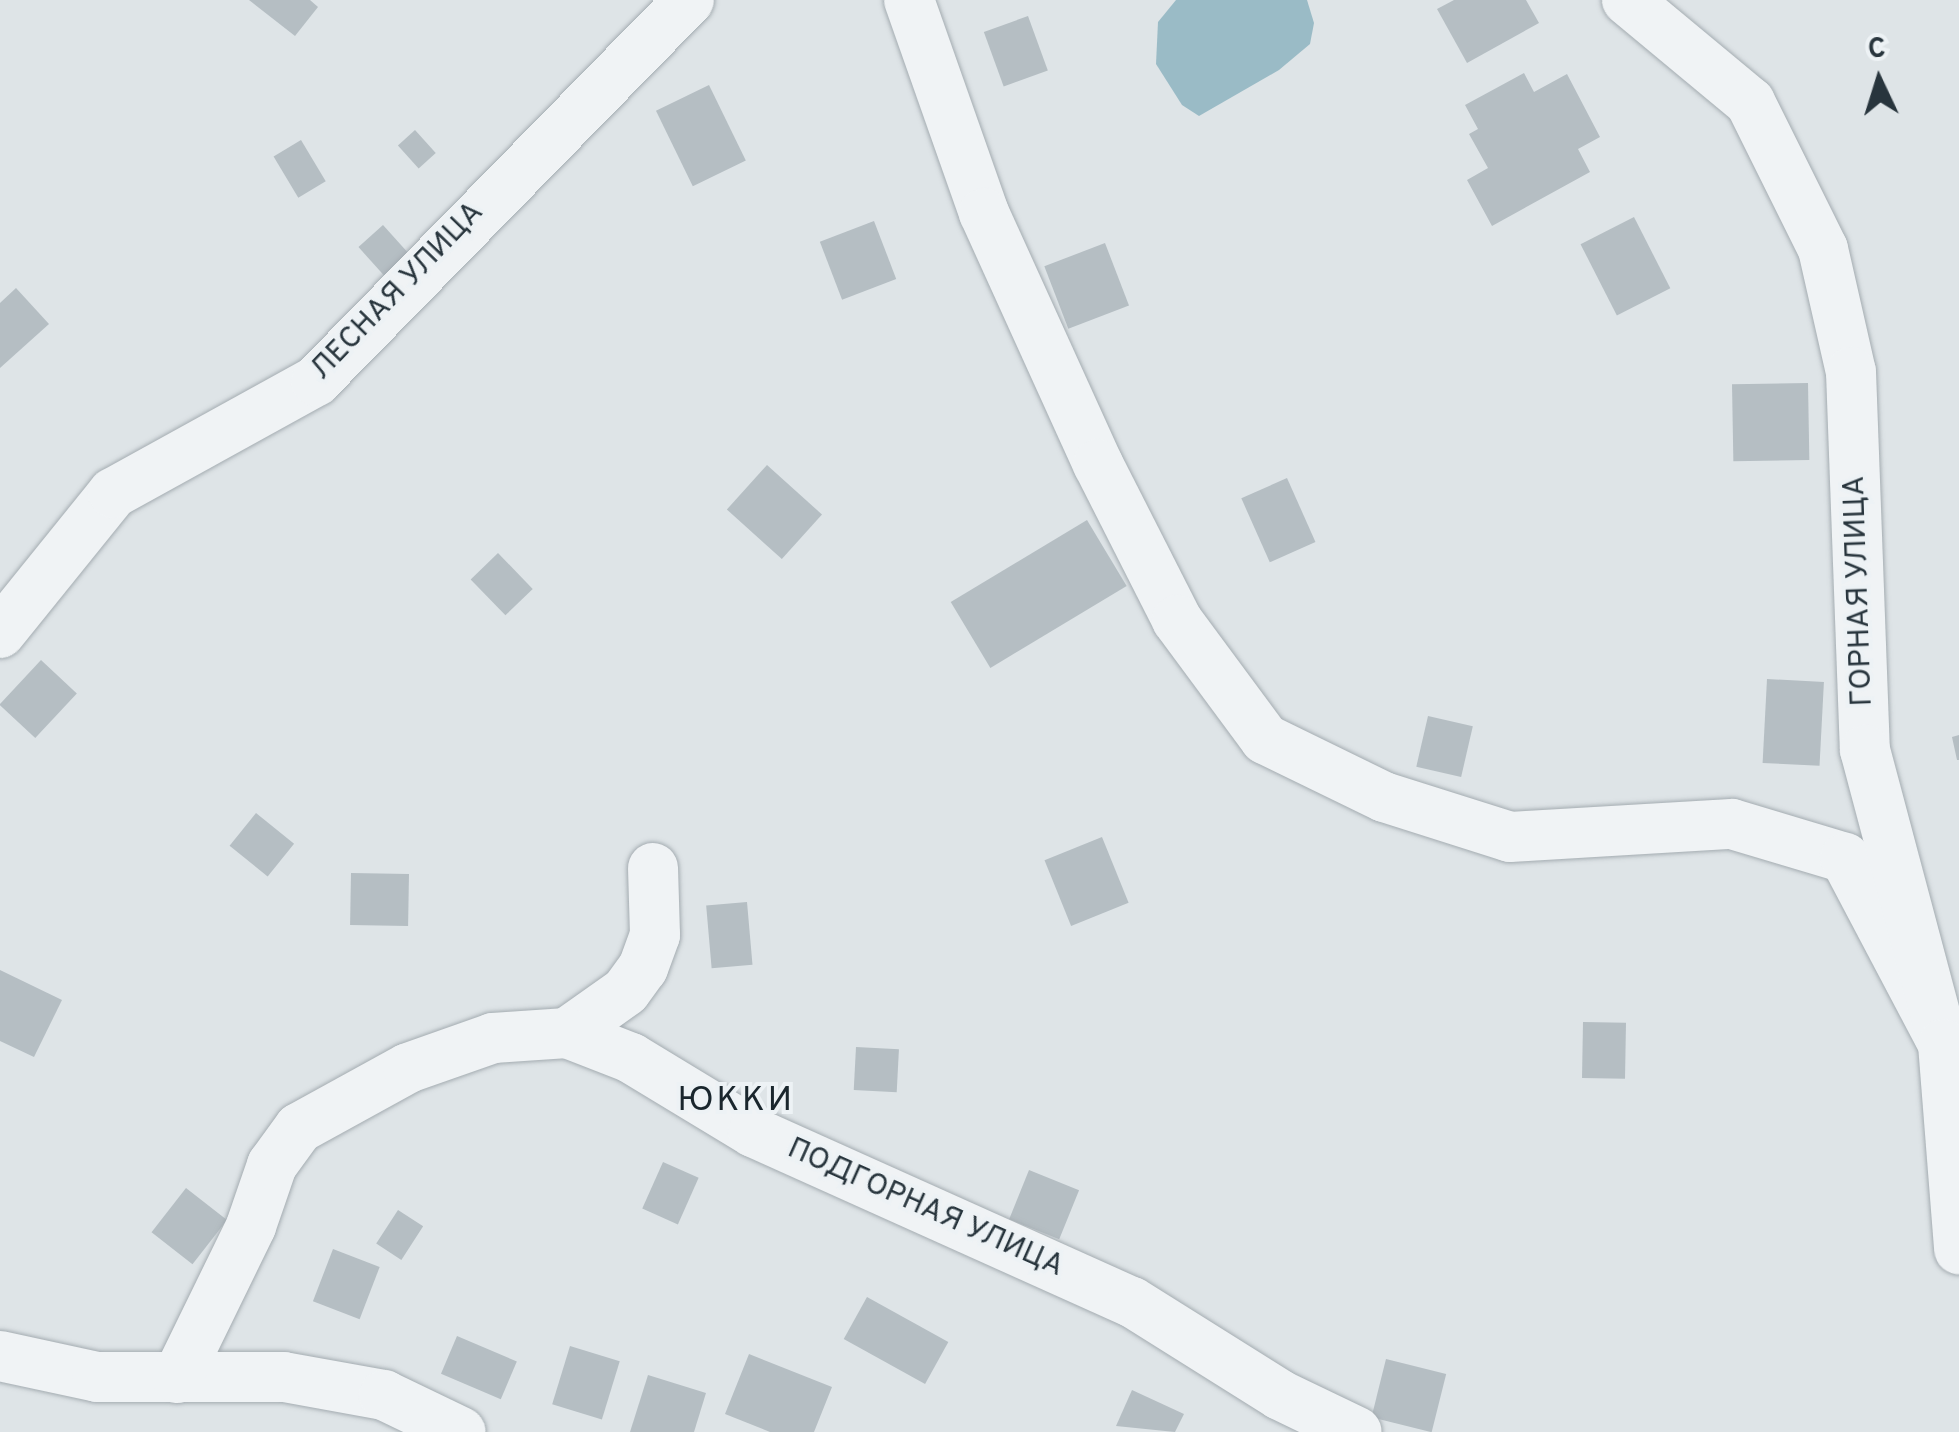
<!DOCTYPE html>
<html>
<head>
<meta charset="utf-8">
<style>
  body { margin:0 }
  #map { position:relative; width:1959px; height:1432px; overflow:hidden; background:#dee4e7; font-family:Overpass,sans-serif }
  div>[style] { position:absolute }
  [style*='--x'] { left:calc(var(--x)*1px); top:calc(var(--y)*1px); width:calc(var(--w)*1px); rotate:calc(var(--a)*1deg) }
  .water>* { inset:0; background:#9abbc6 }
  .building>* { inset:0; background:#b5bec3; transform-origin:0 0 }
  .roads { filter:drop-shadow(0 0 2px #a4acb1) drop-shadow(0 0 2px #a4acb1) }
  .minor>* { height:50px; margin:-25px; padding:0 25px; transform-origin:25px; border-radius:25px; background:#f0f3f5 }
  span { translate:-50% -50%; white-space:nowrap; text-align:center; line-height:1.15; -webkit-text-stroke:8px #edf2f5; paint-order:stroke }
  .street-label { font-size:30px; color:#28353d }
  .quarter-label { font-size:35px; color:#1a262d; letter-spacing:2.5px }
  .north { position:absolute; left:1829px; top:30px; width:100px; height:100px; -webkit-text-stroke:8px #edf2f5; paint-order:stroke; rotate:356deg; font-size:28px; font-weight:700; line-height:40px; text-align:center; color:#28353d }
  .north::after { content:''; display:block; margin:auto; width:35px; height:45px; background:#28353d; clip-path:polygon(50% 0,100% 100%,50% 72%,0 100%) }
</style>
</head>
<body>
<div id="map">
  <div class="water">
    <div style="clip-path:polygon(1176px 0,1307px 0,1314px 23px,1310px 44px,1279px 70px,1199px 116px,1182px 105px,1156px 64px,1158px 22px)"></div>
  </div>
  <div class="building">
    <div style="clip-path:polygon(249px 0,310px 0,318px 7px,295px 36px)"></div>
    <div style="clip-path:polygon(1454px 0,1526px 0,1539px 23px,1467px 63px,1437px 9px)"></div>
    <div style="left:1028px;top:16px;width:58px;height:47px;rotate:70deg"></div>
    <div style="clip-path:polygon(1524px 73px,1534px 92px,1567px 74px,1600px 137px,1578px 149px,1590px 172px,1492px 226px,1467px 180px,1488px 168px,1469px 134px,1478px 129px,1465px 105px)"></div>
    <div style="left:709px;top:85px;width:84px;height:59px;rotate:64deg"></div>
    <div style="left:415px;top:130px;width:31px;height:23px;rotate:48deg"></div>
    <div style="left:301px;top:140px;width:48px;height:32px;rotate:59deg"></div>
    <div style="left:1634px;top:217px;width:80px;height:60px;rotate:63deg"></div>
    <div style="left:874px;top:221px;width:62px;height:58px;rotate:69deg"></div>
    <div style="left:383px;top:225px;width:47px;height:33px;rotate:48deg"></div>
    <div style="left:1105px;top:243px;width:67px;height:65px;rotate:69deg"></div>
    <div style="clip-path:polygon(16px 288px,49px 324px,0 368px,0 303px)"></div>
    <div style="left:1808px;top:383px;width:77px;height:76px;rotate:89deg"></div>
    <div style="left:767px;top:465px;width:74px;height:60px;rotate:42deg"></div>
    <div style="left:1287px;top:478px;width:70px;height:50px;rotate:66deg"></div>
    <div style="left:1087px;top:520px;width:77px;height:159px;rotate:59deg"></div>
    <div style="left:498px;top:553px;width:50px;height:38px;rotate:46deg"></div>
    <div style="left:41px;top:660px;width:49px;height:61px;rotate:43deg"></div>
    <div style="left:1767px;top:679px;width:57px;height:84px;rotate:3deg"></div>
    <div style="left:1428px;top:716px;width:46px;height:52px;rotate:13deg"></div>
    <div style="clip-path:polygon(1959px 735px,1959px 760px,1957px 760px,1952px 737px)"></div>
    <div style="left:256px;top:813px;width:49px;height:42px;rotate:39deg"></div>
    <div style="left:1102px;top:837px;width:71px;height:62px;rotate:68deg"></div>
    <div style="left:351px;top:873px;width:58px;height:52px;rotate:1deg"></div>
    <div style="left:747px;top:902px;width:63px;height:41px;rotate:85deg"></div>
    <div style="clip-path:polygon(0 970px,62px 1000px,34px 1057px,0 1041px)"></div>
    <div style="left:1583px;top:1022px;width:43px;height:56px;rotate:1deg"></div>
    <div style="left:856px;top:1047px;width:43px;height:43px;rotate:3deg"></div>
    <div style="left:663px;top:1162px;width:39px;height:51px;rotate:24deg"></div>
    <div style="left:1029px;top:1170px;width:54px;height:53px;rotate:22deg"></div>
    <div style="left:186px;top:1188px;width:52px;height:56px;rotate:38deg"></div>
    <div style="left:398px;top:1210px;width:30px;height:40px;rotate:33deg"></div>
    <div style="left:333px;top:1249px;width:50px;height:56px;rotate:21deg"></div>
    <div style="left:867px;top:1297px;width:93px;height:48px;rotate:29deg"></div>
    <div style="left:457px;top:1336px;width:65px;height:41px;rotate:23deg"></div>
    <div style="left:570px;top:1346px;width:52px;height:61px;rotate:17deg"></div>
    <div style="clip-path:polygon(749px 1354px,832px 1387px,814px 1432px,770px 1432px,725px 1414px)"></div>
    <div style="left:1386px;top:1359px;width:62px;height:60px;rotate:14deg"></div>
    <div style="clip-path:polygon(648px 1375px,706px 1393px,694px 1432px,630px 1432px)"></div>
    <div style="clip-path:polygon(1132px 1390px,1184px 1414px,1175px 1432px,1116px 1426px)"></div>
  </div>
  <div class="roads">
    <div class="minor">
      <div style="--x:909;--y:0;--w:226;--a:70.6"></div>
      <div style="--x:984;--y:213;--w:276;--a:65.6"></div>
      <div style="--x:1098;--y:464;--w:175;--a:63.1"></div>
      <div style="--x:1177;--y:620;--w:148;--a:53.5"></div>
      <div style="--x:1265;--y:739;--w:132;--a:26"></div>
      <div style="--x:1384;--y:797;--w:132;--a:17.6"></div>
      <div style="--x:1510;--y:837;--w:222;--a:-3.4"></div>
      <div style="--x:1732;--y:824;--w:118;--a:16.7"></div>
      <div style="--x:1845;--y:858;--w:210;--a:62.2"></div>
      <div style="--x:1627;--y:0;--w:160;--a:39.7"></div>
      <div style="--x:1750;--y:102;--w:164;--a:63.6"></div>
      <div style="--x:1823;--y:249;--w:126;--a:77.2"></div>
      <div style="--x:1851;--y:372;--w:378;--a:87.9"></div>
      <div style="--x:1865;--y:750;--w:304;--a:75.1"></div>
      <div style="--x:1943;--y:1044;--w:206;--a:85.5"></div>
      <div style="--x:0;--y:633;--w:180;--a:-51.1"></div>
      <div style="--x:113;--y:493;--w:232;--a:-28.9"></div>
      <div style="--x:316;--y:381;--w:533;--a:-45.61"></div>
      <div style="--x:567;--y:1033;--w:72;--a:-35.4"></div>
      <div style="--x:626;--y:991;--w:29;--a:-54"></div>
      <div style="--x:643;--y:968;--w:35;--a:-70"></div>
      <div style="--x:655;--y:935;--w:67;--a:-91.7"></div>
      <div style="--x:0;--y:1356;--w:99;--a:12.2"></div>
      <div style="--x:97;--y:1377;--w:187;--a:0"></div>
      <div style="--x:284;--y:1377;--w:102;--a:10.2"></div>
      <div style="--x:384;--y:1395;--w:85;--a:25.7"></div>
      <div style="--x:177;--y:1378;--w:169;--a:-64"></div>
      <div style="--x:251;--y:1226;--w:65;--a:-71"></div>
      <div style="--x:272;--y:1165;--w:46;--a:-53.9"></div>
      <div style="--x:299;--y:1128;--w:124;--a:-28.8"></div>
      <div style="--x:408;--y:1068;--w:90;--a:-19.4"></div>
      <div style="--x:493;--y:1038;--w:74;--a:-3.9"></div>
      <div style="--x:567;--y:1033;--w:69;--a:21.3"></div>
      <div style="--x:631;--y:1058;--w:143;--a:31.2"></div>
      <div style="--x:753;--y:1132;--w:415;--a:24.2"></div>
      <div style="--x:1132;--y:1302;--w:175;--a:32.1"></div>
      <div style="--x:1280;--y:1395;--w:85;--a:25.7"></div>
    </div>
  </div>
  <div class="street-label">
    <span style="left:398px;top:292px;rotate:-46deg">ЛЕСНАЯ УЛИЦА</span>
    <span style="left:1860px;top:591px;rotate:-92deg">ГОРНАЯ УЛИЦА</span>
    <span style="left:925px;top:1209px;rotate:24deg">ПОДГОРНАЯ УЛИЦА</span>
  </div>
  <div class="quarter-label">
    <span style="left:736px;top:1101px">ЮККИ</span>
  </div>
  <div class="north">С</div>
</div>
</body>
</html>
